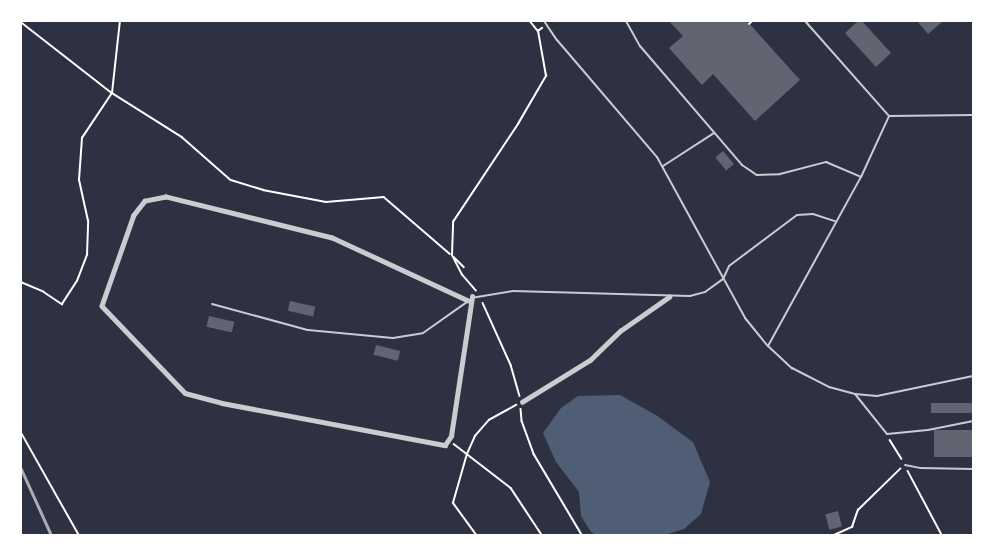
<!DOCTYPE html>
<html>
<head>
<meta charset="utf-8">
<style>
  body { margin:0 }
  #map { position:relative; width:994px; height:556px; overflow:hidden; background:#2d3142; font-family:Rubik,sans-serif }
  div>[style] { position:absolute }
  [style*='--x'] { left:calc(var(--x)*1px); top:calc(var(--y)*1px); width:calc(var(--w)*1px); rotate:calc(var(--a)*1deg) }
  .water>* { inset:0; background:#4f5d75 }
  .building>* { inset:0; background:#626471; transform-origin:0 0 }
  .path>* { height:1.5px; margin:-0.75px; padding:0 0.75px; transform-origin:0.75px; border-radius:0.75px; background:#fff }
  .service>* { height:2px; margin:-1px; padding:0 1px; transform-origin:1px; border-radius:1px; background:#caccd0 }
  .minor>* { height:4.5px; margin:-2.25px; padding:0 2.25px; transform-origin:2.25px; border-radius:2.25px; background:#caccd0 }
  .rail>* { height:3px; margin:-1.5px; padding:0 1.5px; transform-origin:1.5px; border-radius:1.5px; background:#abadb3 }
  span { translate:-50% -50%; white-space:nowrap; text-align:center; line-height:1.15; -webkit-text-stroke:4.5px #fff; paint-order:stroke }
  .frame { position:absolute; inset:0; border:22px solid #fff; pointer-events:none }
</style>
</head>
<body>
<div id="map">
  <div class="water">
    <div style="clip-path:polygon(620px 395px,656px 415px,693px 442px,710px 482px,701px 514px,684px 529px,665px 535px,596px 535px,591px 532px,581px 516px,579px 492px,556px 462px,543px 433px,561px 408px,578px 396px)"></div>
  </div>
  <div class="building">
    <div style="clip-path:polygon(669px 21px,747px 21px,800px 80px,755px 121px,713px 74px,702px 85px,669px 48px,683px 36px)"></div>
    <div style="clip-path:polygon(858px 21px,862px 21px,891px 53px,876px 67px,845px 33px)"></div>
    <div style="clip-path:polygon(917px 21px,943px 21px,928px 34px)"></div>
    <div style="left:723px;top:151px;width:17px;height:10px;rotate:50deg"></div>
    <div style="left:290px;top:301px;width:26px;height:10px;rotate:13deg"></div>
    <div style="left:209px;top:316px;width:26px;height:11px;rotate:13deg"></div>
    <div style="left:376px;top:345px;width:25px;height:10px;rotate:14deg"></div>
    <div style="left:973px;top:403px;width:10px;height:42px;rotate:90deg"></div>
    <div style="left:973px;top:430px;width:27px;height:39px;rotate:90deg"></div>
    <div style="left:838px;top:511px;width:16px;height:13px;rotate:76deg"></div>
  </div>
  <div class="path">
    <div style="--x:530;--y:21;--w:13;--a:51"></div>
    <div style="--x:538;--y:31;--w:5;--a:-37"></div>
    <div style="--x:21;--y:22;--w:115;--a:38"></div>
    <div style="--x:112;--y:93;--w:83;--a:32.2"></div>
    <div style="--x:182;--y:137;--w:65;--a:41.3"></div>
    <div style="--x:231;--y:180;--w:34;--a:17"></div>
    <div style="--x:263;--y:190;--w:64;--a:10.8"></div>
    <div style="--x:326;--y:202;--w:58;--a:-4.9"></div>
    <div style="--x:384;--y:197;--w:87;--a:40.8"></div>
    <div style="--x:749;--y:24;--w:4;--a:-45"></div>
    <div style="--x:454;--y:257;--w:14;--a:45"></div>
    <div style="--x:21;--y:282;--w:25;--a:23"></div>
    <div style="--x:44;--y:292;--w:22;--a:34"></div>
    <div style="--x:62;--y:304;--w:27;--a:-57"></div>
    <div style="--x:77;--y:281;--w:28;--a:-69"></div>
    <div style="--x:87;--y:255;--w:34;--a:-88"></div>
    <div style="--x:88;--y:221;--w:42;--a:-102.4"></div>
    <div style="--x:79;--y:180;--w:42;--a:-85.9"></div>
    <div style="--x:82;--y:138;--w:54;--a:-56.3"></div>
    <div style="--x:112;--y:93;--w:72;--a:-83.7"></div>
    <div style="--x:476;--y:291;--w:21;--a:-131"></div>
    <div style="--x:462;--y:275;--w:22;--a:-117"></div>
    <div style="--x:452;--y:255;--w:33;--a:-88"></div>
    <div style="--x:453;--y:222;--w:118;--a:-56.4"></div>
    <div style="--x:518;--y:124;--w:56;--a:-59.7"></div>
    <div style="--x:546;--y:76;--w:46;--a:-100.1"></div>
    <div style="--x:483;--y:303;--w:68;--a:65.7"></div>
    <div style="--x:511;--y:365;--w:32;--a:74"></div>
    <div style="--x:521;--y:409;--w:12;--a:85"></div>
    <div style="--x:522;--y:421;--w:35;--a:70"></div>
    <div style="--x:534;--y:454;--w:94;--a:59.3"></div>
    <div style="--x:21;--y:432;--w:118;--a:60.6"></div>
    <div style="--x:890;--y:440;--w:22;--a:58"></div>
    <div style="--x:454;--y:444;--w:72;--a:37.7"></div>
    <div style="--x:511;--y:488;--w:56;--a:56.6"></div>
    <div style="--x:908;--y:471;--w:72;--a:62"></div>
    <div style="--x:476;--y:535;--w:39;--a:-126"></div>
    <div style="--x:453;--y:503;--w:51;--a:-74.1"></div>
    <div style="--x:467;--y:454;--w:20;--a:-66"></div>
    <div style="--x:475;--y:436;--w:21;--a:-49"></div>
    <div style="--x:489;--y:420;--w:31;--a:-29"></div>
    <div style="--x:834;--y:535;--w:20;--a:-24"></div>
    <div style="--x:852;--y:527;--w:18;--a:-71"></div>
    <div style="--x:858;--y:510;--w:59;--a:-44.3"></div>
  </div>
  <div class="service">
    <div style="--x:544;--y:21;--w:23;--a:56"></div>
    <div style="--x:557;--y:40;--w:154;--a:49.5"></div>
    <div style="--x:657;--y:157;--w:183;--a:61.3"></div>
    <div style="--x:745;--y:318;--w:36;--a:51"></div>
    <div style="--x:768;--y:346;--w:33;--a:43"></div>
    <div style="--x:792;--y:368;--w:42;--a:27.2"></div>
    <div style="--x:829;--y:387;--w:27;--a:15"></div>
    <div style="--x:855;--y:394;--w:22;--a:5"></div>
    <div style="--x:877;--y:396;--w:98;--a:-11.8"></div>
    <div style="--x:626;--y:21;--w:29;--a:61"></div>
    <div style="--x:640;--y:46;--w:157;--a:49.4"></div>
    <div style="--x:742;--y:165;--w:18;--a:34"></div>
    <div style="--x:757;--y:175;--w:23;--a:-2"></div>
    <div style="--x:780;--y:174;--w:48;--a:-14.6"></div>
    <div style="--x:826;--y:162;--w:38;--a:23"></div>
    <div style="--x:805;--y:21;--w:127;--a:48.5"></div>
    <div style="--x:889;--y:116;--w:84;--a:-0.7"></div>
    <div style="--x:663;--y:166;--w:61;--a:-32.9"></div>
    <div style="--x:471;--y:298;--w:43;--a:-9.5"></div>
    <div style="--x:513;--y:291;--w:177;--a:1.6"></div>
    <div style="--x:690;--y:296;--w:16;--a:-15"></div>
    <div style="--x:705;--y:292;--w:22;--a:-36"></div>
    <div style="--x:723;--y:279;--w:14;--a:-65"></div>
    <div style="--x:729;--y:266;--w:85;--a:-36.9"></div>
    <div style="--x:797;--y:215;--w:16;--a:-4"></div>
    <div style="--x:813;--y:214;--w:23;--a:18"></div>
    <div style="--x:212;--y:304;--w:99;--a:15.2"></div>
    <div style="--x:308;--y:330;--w:85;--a:5.4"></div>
    <div style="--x:393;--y:338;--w:30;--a:-9"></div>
    <div style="--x:423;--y:333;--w:54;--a:-35.2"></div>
    <div style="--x:768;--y:346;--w:193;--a:-61.2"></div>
    <div style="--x:861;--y:177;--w:67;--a:-65.3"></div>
    <div style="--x:855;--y:394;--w:51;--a:51.3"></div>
    <div style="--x:887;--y:434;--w:41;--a:-5.6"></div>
    <div style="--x:928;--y:430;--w:46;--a:-11.3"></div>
    <div style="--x:905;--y:465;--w:15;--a:11"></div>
    <div style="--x:920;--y:468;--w:53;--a:1.1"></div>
  </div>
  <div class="minor">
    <div style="--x:468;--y:301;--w:150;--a:-155.1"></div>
    <div style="--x:332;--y:238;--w:171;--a:-166.1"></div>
    <div style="--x:166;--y:197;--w:21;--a:169"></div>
    <div style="--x:145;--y:201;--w:18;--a:128"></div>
    <div style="--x:134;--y:215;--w:96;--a:109.4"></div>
    <div style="--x:102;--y:306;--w:120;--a:46.3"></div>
    <div style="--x:185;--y:393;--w:38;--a:15"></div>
    <div style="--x:222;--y:403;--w:227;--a:10.7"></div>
    <div style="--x:445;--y:445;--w:11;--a:-56"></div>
    <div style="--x:451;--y:436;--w:141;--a:-81.4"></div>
    <div style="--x:522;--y:402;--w:80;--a:-31.7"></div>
    <div style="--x:590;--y:360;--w:42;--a:-44"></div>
    <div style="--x:620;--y:331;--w:60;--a:-34.8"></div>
  </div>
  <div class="rail">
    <div style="--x:21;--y:469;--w:72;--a:65.6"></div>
  </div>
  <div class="frame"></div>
</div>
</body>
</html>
